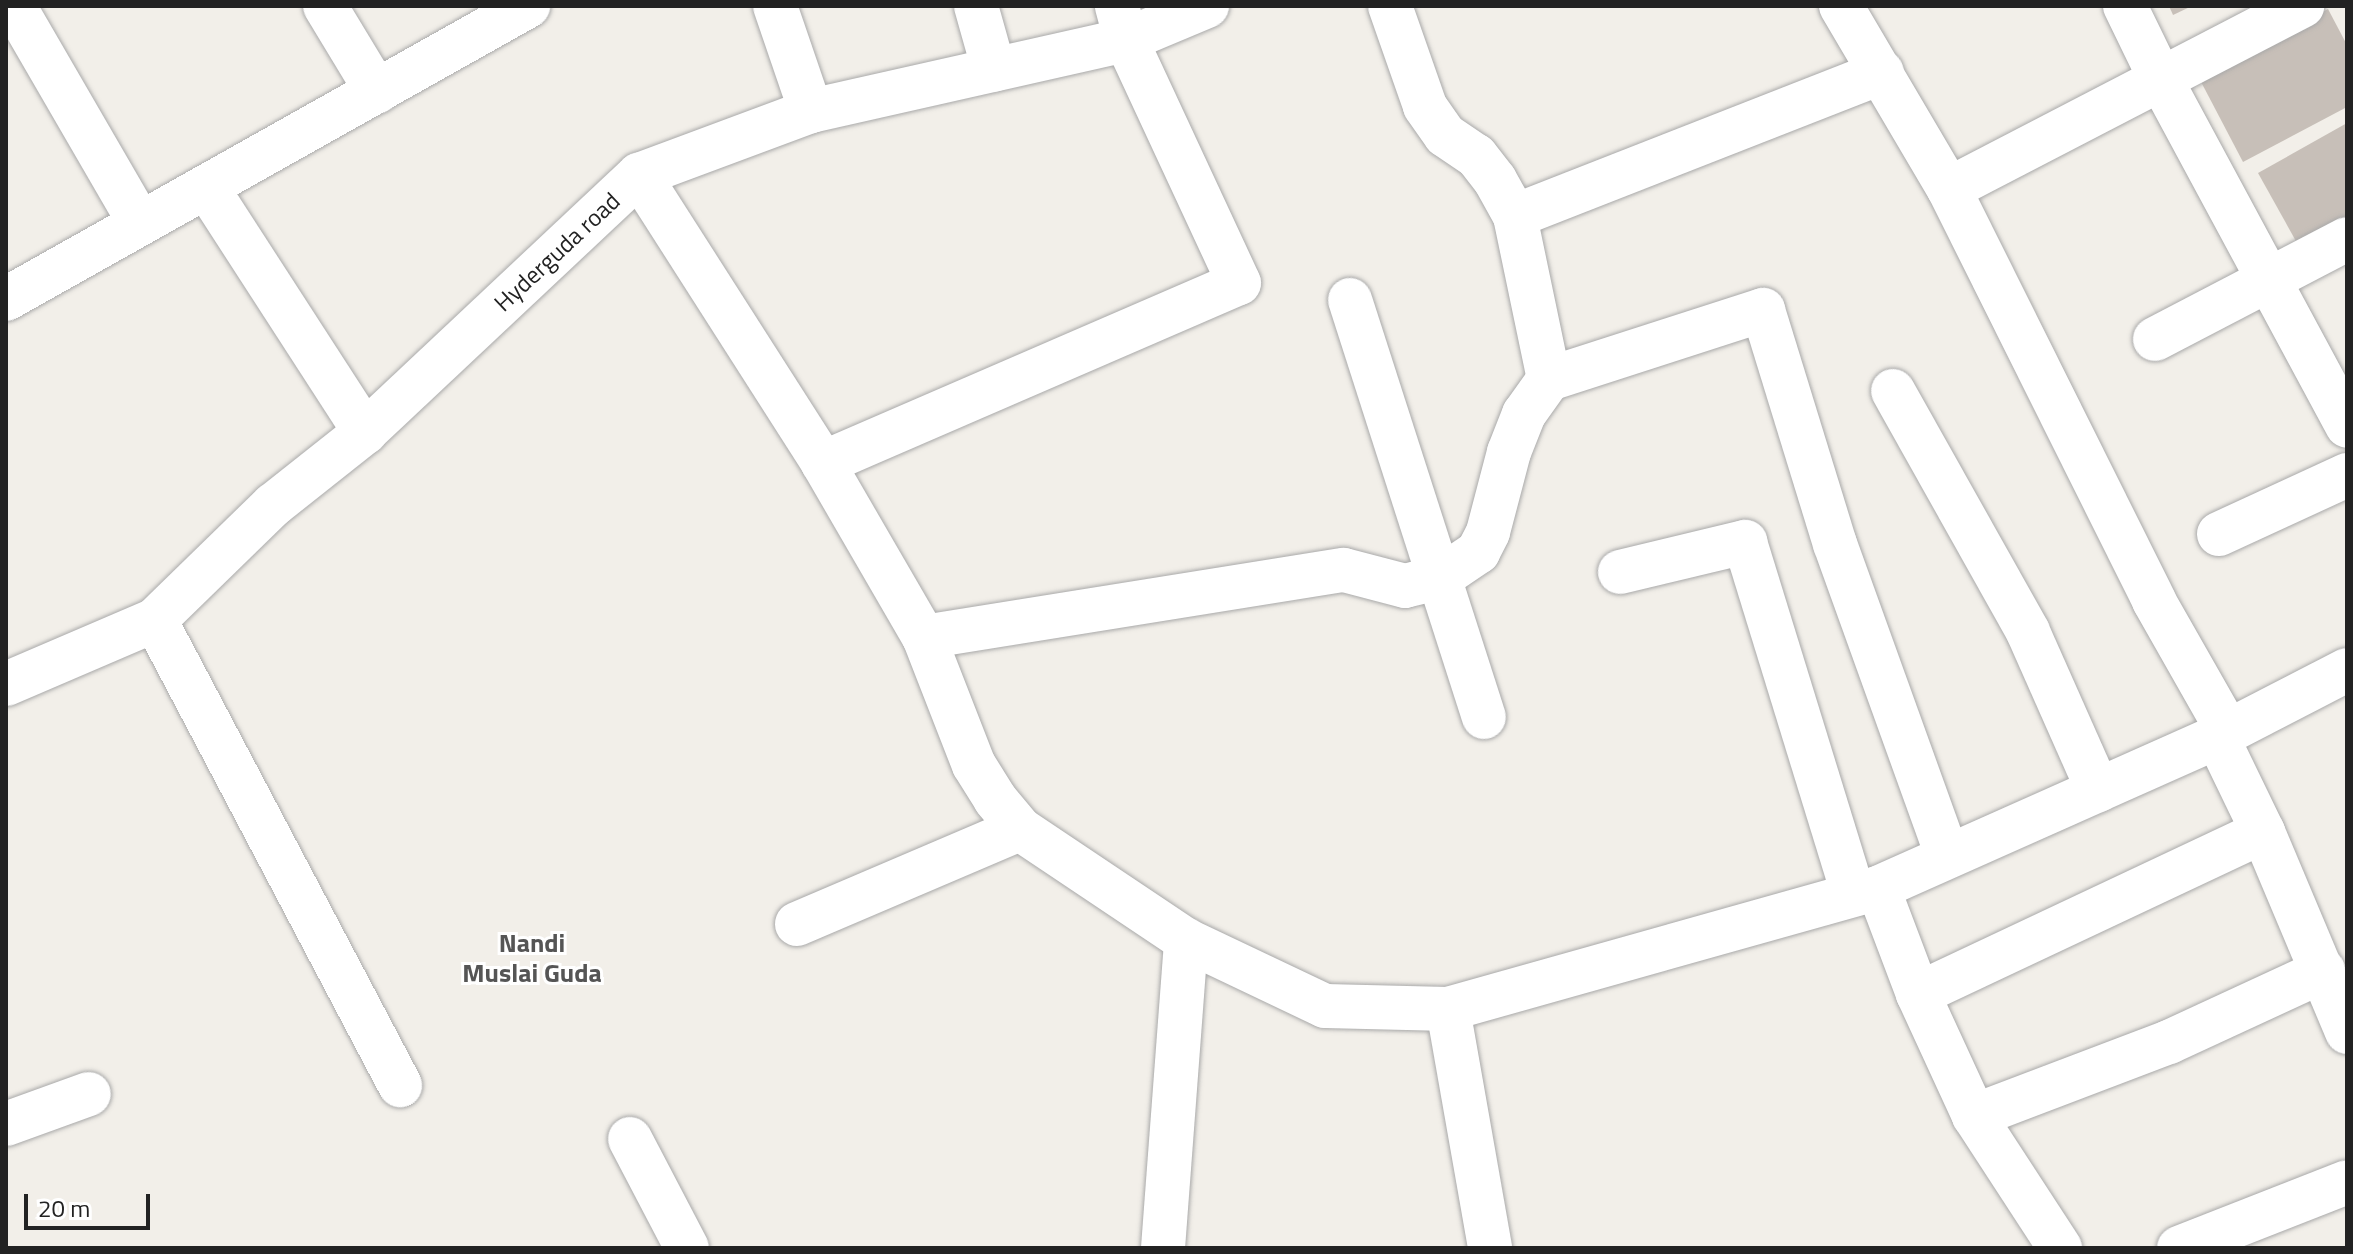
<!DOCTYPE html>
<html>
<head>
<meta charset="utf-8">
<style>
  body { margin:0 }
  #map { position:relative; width:2353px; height:1254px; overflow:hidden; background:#f2efe9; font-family:"Titillium Web",sans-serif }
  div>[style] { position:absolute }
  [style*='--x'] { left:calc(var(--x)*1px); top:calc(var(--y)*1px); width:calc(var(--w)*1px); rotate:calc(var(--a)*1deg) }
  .building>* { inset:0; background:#c7bfb8 }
  .roads { filter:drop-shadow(0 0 2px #a9a9a9) drop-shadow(0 0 2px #a9a9a9) }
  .minor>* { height:44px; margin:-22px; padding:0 22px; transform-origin:22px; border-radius:22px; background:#fff }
  .tertiary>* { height:44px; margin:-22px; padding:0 22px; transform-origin:22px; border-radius:22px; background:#fff }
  span { translate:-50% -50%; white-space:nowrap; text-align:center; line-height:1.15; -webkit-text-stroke:6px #fff; paint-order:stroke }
  .street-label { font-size:24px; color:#222 }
  .neighbourhood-label { font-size:26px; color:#555; font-weight:700 }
  .frame { position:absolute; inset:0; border:8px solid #222; pointer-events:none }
  .scale { position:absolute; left:24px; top:1194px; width:126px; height:36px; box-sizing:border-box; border:4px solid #222; border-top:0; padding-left:10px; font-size:24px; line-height:28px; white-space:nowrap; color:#222; -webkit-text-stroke:6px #fff; paint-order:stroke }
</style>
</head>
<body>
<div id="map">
  <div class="building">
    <div style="clip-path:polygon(2169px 6px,2192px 6px,2173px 15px)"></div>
    <div style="clip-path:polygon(2328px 9px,2347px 45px,2347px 107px,2243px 162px,2199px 78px)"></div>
    <div style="clip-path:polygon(2347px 123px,2347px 227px,2302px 252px,2258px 173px)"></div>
  </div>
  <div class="roads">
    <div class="minor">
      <div style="--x:14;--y:6;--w:251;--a:59.9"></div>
      <div style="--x:325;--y:6;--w:100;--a:58.8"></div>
      <div style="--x:775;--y:6;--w:111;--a:71.1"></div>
      <div style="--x:976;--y:6;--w:66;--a:74.3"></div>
      <div style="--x:1841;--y:6;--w:212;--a:59.5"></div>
      <div style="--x:1949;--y:189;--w:398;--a:-27.4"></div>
      <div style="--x:2125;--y:6;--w:80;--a:64.1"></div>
      <div style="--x:2160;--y:78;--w:395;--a:61.7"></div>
      <div style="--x:639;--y:175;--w:342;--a:57.4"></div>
      <div style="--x:823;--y:463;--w:201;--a:59.9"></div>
      <div style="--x:924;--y:637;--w:137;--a:68.7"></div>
      <div style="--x:974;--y:765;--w:40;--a:58"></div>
      <div style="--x:995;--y:799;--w:39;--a:50"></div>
      <div style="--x:1020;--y:829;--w:200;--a:33.8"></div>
      <div style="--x:1186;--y:940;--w:154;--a:25.4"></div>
      <div style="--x:1325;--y:1006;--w:123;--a:1.4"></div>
      <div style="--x:1448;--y:1009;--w:447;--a:-15.7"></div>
      <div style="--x:1878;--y:888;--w:371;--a:-24"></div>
      <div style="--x:2217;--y:737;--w:146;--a:-27.3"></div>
      <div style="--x:207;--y:188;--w:291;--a:57.1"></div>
      <div style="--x:1949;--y:189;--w:460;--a:63.5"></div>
      <div style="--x:2154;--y:601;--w:150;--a:60.4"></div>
      <div style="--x:1515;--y:216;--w:394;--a:-21.4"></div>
      <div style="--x:6;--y:299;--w:599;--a:-29.31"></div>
      <div style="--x:1350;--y:300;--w:438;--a:72.2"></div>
      <div style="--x:2155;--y:339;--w:216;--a:-27.5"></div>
      <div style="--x:1549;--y:379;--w:225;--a:-17.9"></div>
      <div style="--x:1763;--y:310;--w:245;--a:72.9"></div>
      <div style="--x:1835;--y:544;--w:331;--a:70.2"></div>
      <div style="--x:1893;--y:391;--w:276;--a:60.7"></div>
      <div style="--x:2028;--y:632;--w:173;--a:66.1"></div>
      <div style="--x:823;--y:463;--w:453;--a:-23.4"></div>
      <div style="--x:1239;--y:283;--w:268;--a:-114.9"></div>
      <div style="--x:1126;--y:40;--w:35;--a:-105"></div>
      <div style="--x:2219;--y:534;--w:141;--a:-24.7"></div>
      <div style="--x:1620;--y:572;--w:129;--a:-13.5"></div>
      <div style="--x:1745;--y:542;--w:367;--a:72.9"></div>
      <div style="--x:155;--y:620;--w:526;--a:62.22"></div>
      <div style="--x:924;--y:637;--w:425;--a:-9.1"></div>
      <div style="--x:1344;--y:570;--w:63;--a:14.7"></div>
      <div style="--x:1405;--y:586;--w:37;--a:-14"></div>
      <div style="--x:1441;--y:577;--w:45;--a:-34"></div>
      <div style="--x:1478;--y:552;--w:22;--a:-63"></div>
      <div style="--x:1488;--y:532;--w:83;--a:-75.3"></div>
      <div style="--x:1509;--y:452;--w:41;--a:-68.5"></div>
      <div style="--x:1524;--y:414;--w:43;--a:-54.5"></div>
      <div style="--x:1549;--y:379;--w:167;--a:-101.8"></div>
      <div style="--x:1515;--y:216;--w:41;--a:-119.1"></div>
      <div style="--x:1495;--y:180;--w:31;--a:-128"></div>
      <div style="--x:1476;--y:156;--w:37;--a:-146"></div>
      <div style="--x:1445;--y:135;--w:35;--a:-125"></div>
      <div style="--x:1425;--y:106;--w:106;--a:-109.3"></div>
      <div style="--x:2217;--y:737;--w:106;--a:64.2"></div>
      <div style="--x:2263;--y:832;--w:217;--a:67.2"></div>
      <div style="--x:1878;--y:888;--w:113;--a:69.3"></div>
      <div style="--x:1918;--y:994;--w:134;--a:65.3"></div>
      <div style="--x:1974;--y:1116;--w:158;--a:56.9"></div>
      <div style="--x:797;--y:924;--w:242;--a:-23.1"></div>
      <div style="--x:1918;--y:994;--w:381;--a:-25.2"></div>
      <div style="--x:1448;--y:1009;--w:243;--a:80"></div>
      <div style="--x:1974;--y:1116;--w:209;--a:-20.8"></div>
      <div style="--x:2169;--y:1042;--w:170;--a:-24.8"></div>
      <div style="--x:6;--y:1124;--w:88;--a:-19.9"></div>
      <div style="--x:630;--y:1139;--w:123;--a:62.4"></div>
      <div style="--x:1163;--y:1248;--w:309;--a:-85.7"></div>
      <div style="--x:2179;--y:1248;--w:180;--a:-21.4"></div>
    </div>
    <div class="tertiary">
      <div style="--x:6;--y:684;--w:162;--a:-23.2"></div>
      <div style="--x:155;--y:620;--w:165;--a:-44.3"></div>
      <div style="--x:273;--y:505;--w:117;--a:-38.4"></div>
      <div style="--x:365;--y:432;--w:376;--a:-43.2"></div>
      <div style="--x:639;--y:175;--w:184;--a:-20.4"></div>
      <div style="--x:811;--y:111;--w:323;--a:-12.7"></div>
      <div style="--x:1126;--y:40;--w:88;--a:-22.8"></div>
    </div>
  </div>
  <div class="street-label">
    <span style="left:557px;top:252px;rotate:-43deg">Hyderguda road</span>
  </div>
  <div class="neighbourhood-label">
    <span style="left:532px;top:958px">Nandi<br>Muslai Guda</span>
  </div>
  <div class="frame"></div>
  <div class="scale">20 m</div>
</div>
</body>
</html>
